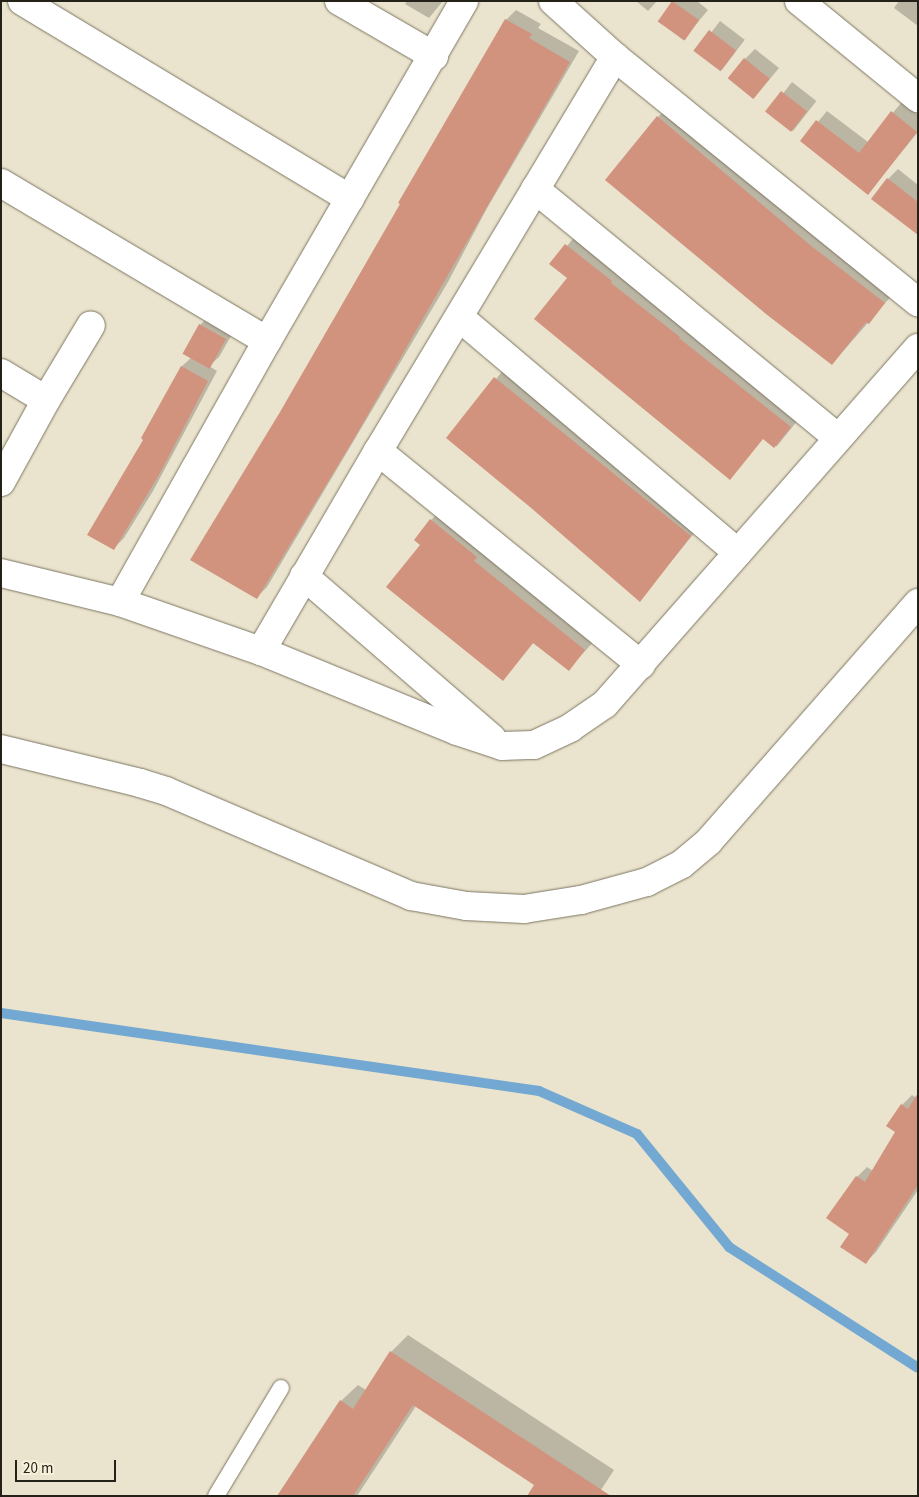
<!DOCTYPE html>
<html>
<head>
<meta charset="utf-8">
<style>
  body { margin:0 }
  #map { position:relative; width:919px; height:1497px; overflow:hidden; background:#eae3cd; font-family:"Source Sans 3",sans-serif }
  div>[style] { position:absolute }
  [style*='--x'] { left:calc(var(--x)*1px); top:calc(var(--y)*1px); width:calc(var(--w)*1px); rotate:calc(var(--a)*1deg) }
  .shadow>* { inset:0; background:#0003; transform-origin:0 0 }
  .stream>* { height:10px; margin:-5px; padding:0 5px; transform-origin:5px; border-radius:5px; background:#72a8d1 }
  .building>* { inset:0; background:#d2937e; transform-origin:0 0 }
  .roads { filter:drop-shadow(0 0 1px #7c7662) drop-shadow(0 0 1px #7c7662) }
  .lane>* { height:16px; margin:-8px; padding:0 8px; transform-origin:8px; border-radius:8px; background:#fff }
  .street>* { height:28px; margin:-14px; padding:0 14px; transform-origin:14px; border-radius:14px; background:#fff }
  span { translate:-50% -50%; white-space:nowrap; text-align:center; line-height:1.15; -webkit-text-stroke:5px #f7f0da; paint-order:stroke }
  .frame { position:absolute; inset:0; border:2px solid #242119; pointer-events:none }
  .scale { position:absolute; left:15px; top:1460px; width:101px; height:22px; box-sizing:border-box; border:2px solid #242119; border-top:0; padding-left:6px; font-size:15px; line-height:18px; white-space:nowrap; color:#242119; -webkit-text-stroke:4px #f7f0da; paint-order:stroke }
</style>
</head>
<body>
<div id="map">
  <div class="shadow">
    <div style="clip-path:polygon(407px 1px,443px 1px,429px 18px,405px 4px)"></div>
    <div style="clip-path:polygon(636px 1px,657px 1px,648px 11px)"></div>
    <div style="clip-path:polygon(674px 1px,697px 1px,708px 10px,683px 40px,659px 21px)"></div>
    <div style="clip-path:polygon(899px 1px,918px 1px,918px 26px,894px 8px)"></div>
    <div style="clip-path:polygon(516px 10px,541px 24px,538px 28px,579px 51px,486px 210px,448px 282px,267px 587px,257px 597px,281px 413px,506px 20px)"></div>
    <div style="left:720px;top:21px;width:31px;height:38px;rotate:37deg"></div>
    <div style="clip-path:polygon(755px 49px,779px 68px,754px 98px,745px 59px)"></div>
    <div style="left:792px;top:82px;width:31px;height:38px;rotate:38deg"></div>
    <div style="clip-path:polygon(902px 102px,918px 115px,918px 132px,868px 193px,802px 141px,827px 111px,868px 142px)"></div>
    <div style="clip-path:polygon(668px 107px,894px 293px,832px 364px,658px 117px)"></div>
    <div style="clip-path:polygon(898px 169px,918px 185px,918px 234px,888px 179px)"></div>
    <div style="left:576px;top:235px;width:289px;height:38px;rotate:39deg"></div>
    <div style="clip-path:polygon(210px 315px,235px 329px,219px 357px,209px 366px,217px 371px,153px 491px,124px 538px,114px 548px,145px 439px,143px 438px,182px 366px,192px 357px,200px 325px)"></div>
    <div style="clip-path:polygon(505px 368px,700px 526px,640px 600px,531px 506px,448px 438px)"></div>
    <div style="clip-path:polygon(441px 510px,595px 640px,569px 669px,534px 642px,503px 679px,422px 544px,431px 520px)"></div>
    <div style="clip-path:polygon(912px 1095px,918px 1099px,918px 1190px,876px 1252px,866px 1262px,851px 1234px,828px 1218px,857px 1177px,867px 1167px,873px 1171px,896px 1131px,902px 1105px)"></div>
    <div style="clip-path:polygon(408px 1335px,614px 1470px,597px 1496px,535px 1484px,416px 1406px,357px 1496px,279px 1496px,341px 1401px,358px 1385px,366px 1390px,391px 1352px)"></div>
  </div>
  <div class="stream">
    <div style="--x:1;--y:1013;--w:544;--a:8.25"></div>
    <div style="--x:539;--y:1091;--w:107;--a:23.7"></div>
    <div style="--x:637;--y:1134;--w:146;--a:50.8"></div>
    <div style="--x:729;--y:1247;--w:224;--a:32.6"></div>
  </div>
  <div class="building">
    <div style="left:672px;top:1px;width:33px;height:25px;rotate:35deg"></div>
    <div style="clip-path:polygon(505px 19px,532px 34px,529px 38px,570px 62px,355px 437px,257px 599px,190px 560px,280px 412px,400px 204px,398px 203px)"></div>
    <div style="left:709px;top:30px;width:34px;height:26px;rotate:37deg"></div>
    <div style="left:744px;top:58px;width:33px;height:26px;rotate:39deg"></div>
    <div style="left:781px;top:91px;width:33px;height:26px;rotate:38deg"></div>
    <div style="clip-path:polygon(891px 111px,917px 132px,868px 195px,800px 141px,816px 120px,859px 153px)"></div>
    <div style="clip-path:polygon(657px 116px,810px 245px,885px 303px,869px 324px,866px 322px,832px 365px,766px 314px,605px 180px)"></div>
    <div style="clip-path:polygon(887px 178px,918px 202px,918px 235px,871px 199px)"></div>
    <div style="clip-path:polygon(565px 244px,612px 281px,611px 283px,680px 337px,679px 338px,791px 427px,774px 448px,763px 439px,730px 480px,534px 319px,567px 278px,549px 264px)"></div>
    <div style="left:199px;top:324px;width:31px;height:34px;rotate:29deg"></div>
    <div style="clip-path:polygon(181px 366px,208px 381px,160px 473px,114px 550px,87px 535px,143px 440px,141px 438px)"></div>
    <div style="clip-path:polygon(494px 377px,691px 536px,640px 602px,530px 507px,446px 438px)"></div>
    <div style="clip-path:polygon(430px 519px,477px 557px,474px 561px,585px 650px,569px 671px,533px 643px,503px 681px,386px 587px,420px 545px,414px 540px)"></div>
    <div style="clip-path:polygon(918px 1093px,918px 1185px,866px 1264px,840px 1247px,849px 1234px,826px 1218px,856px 1176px,865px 1182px,895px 1132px,886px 1126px,901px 1104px,908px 1109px)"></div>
    <div style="clip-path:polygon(390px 1351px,611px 1496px,527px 1496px,534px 1485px,413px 1405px,353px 1496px,277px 1496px,340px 1400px,353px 1409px)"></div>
  </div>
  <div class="roads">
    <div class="lane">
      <div style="--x:216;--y:1496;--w:126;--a:-59"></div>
    </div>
    <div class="street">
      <div style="--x:22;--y:1;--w:383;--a:31.1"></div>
      <div style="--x:339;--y:1;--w:110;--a:30.1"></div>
      <div style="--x:553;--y:1;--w:84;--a:42.1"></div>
      <div style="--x:615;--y:57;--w:390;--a:39"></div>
      <div style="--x:799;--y:1;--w:154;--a:39.2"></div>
      <div style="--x:1;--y:183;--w:309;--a:30.7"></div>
      <div style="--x:535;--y:189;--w:392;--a:39.4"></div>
      <div style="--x:459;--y:317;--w:365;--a:40.2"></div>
      <div style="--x:1;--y:373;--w:52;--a:31"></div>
      <div style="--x:378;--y:451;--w:339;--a:39.1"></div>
      <div style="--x:1;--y:482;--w:94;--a:-61.2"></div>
      <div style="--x:46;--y:400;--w:87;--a:-59"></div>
      <div style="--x:1;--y:573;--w:122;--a:13.7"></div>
      <div style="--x:120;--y:602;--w:149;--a:19.2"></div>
      <div style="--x:261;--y:651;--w:212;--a:22.2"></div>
      <div style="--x:457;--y:731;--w:47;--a:18.4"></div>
      <div style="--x:502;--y:746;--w:32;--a:-2"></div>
      <div style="--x:534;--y:745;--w:40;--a:-25"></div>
      <div style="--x:570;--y:728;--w:42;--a:-34.4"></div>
      <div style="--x:605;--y:704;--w:474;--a:-48.7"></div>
      <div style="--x:304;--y:576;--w:248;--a:40.8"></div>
      <div style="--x:120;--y:602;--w:300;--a:-60.6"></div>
      <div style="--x:267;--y:341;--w:393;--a:-59.9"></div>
      <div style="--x:261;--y:651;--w:232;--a:-59.7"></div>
      <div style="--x:378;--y:451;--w:460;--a:-59"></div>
      <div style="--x:1;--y:749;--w:143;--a:13.7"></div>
      <div style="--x:140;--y:783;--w:27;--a:17"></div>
      <div style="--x:166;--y:791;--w:267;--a:23.2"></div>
      <div style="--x:411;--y:896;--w:56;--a:10.3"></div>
      <div style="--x:466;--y:906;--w:58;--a:3"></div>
      <div style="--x:524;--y:909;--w:58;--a:-9"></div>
      <div style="--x:581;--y:900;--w:68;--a:-15.3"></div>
      <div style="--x:647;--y:882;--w:39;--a:-27"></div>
      <div style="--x:682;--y:864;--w:35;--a:-40"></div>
      <div style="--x:709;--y:841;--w:317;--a:-48.7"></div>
    </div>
  </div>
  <div class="frame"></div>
  <div class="scale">20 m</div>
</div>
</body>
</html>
